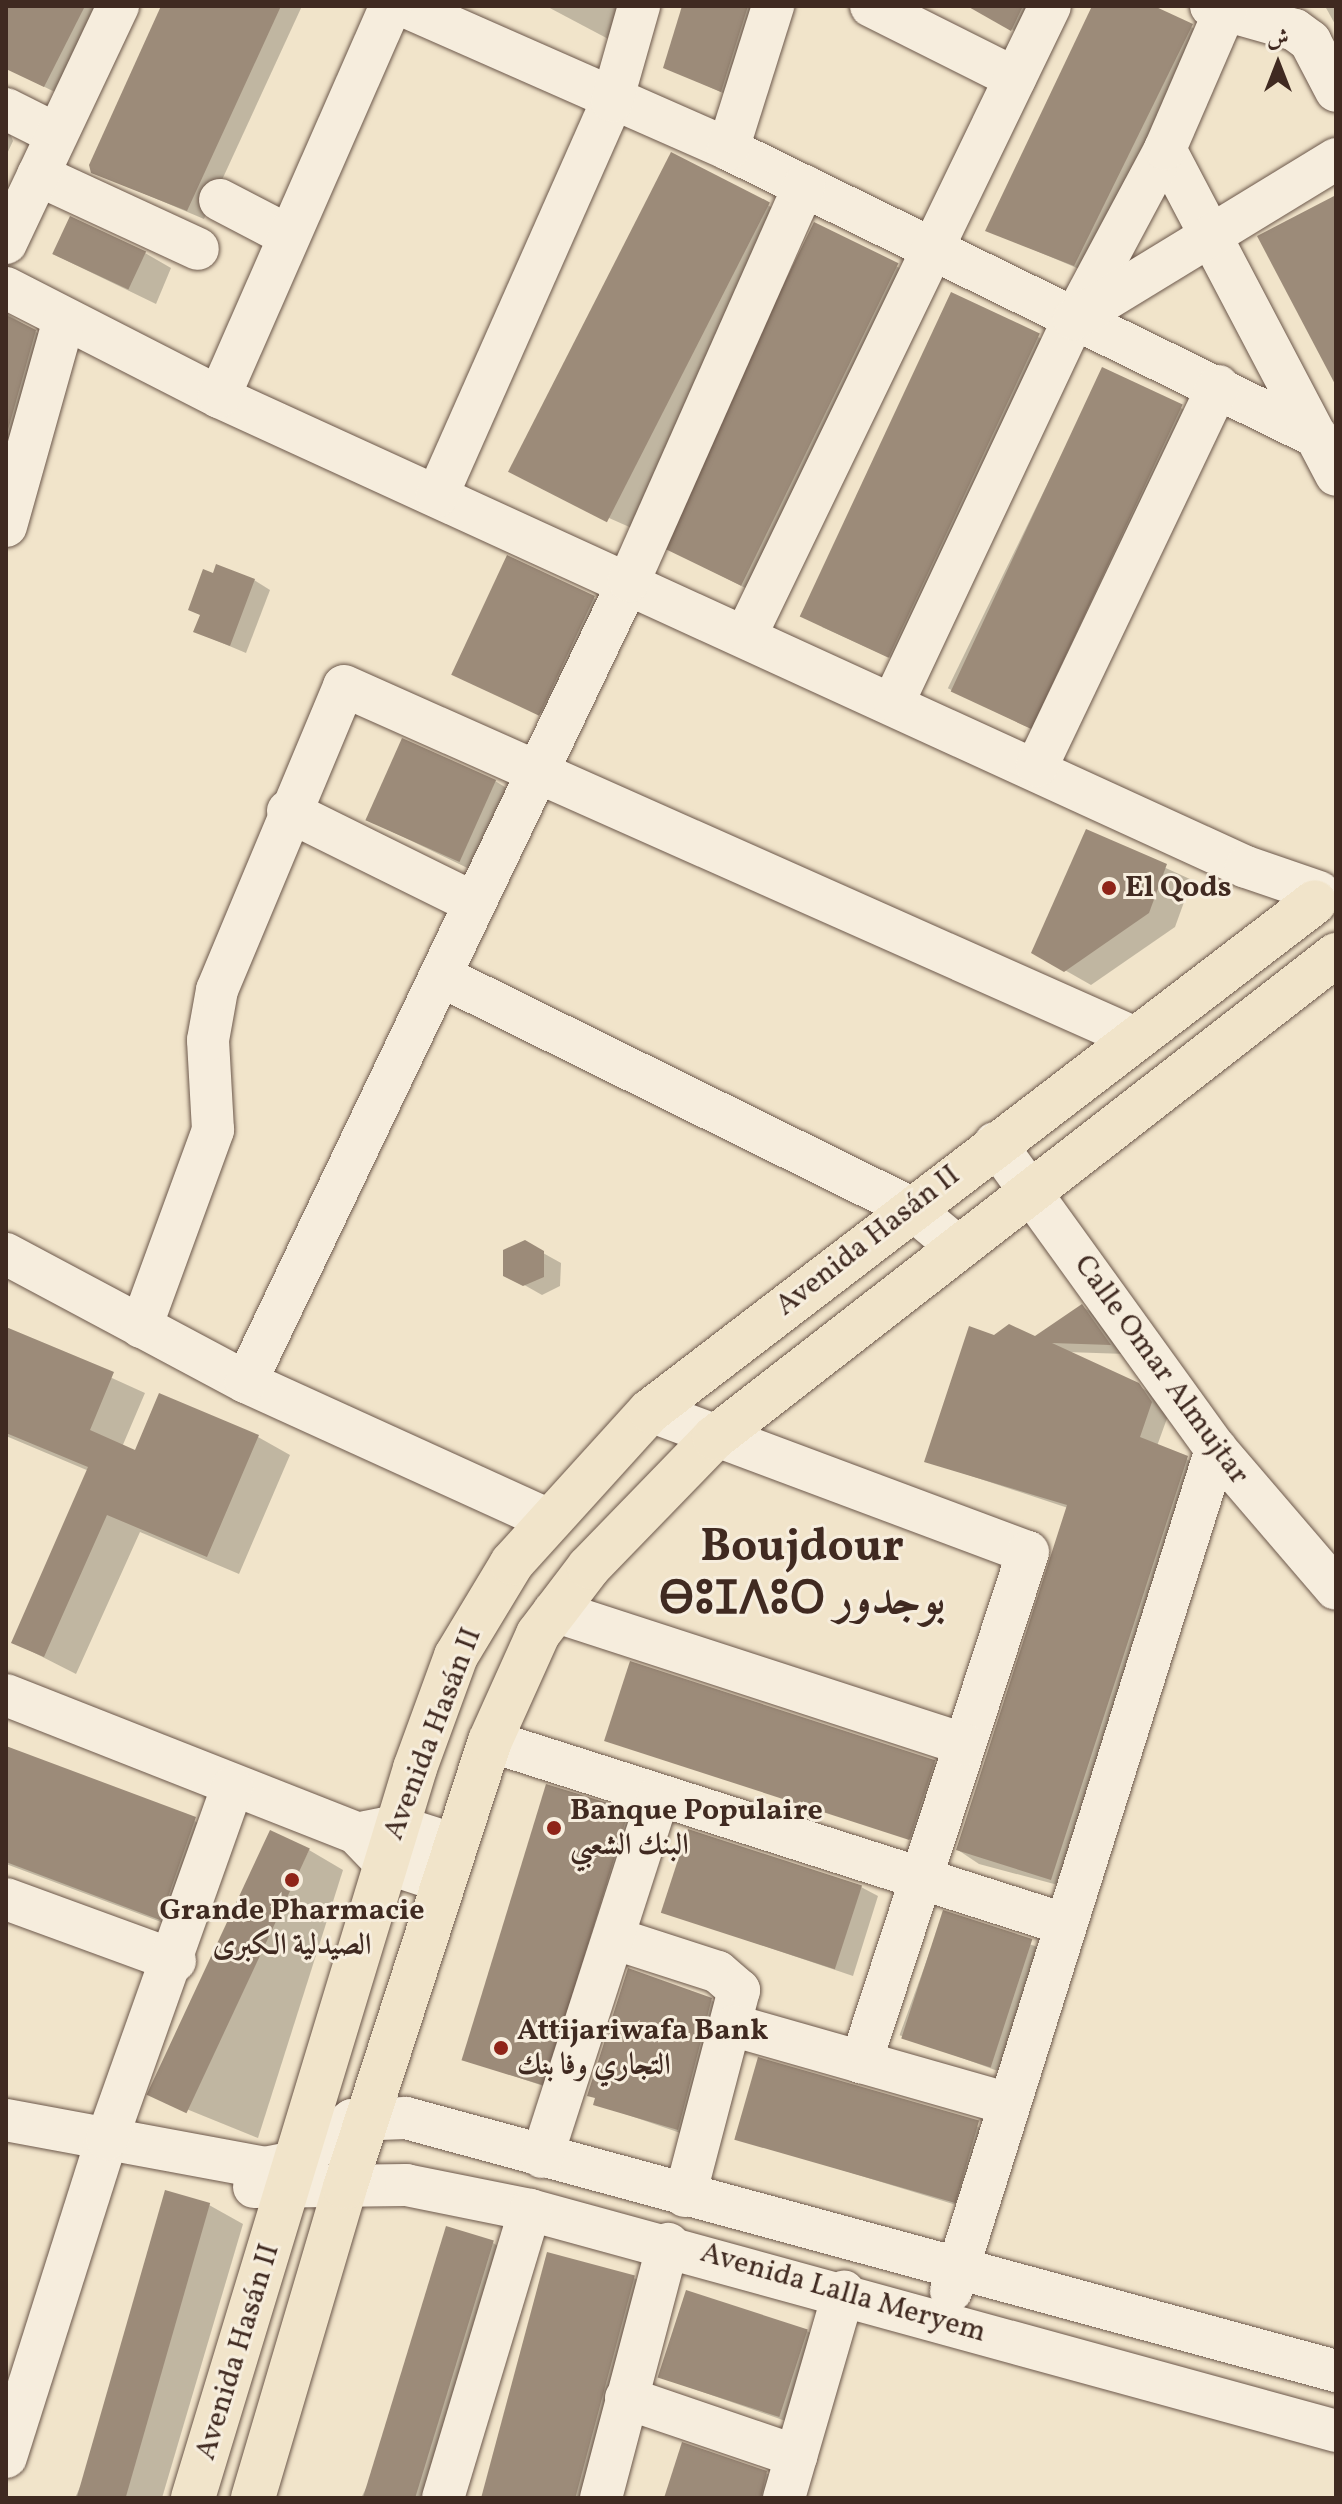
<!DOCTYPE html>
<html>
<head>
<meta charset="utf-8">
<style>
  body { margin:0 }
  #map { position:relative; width:1342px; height:2504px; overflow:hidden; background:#f1e4ca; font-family:Vollkorn,Amiri,"Noto Sans Tifinagh",serif }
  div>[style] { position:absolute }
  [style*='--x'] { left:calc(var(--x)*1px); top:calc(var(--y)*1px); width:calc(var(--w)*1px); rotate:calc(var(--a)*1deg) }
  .shadow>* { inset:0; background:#0003; transform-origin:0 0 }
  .building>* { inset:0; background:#9c8b79; transform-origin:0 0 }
  .roads { filter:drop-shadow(0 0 2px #6c584b) drop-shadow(0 0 2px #6c584b) }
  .minor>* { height:42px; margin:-21px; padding:0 21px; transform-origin:21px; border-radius:21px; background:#f6eddd }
  .major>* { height:44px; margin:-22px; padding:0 22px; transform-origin:22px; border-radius:22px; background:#f1e4ca }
  .dots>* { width:22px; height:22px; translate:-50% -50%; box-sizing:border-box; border:4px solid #f6eddd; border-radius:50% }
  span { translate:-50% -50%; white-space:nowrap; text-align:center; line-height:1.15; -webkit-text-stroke:6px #f6eddd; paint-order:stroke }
  .poi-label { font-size:30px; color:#402a21; font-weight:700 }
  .left { translate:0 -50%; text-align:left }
  .street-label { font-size:30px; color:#402a21 }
  .town-label { font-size:46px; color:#402a21; font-weight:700 }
  .frame { position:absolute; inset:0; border:8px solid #402a21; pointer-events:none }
  .north { position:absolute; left:1238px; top:24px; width:80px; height:80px; -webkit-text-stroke:6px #f6eddd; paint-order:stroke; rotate:0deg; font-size:22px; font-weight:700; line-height:32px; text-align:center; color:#402a21 }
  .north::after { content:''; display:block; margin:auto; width:28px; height:36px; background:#402a21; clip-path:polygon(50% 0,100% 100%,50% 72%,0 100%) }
</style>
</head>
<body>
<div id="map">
  <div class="shadow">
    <div style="clip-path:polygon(6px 6px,107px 6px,61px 95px,6px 68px)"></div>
    <div style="clip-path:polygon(163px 6px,302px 6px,204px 219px,93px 172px)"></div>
    <div style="clip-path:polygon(546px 6px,625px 6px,614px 42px)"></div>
    <div style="clip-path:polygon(684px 6px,771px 6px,738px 100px,666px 67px)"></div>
    <div style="clip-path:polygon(970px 6px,1048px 6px,1029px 39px)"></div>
    <div style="clip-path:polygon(1094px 6px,1149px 6px,1209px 36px,1091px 274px,987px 230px)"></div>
    <div style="clip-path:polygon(1325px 6px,1336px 6px,1336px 26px)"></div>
    <div style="clip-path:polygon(6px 123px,13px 141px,6px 156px)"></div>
    <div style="clip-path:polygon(672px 155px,786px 215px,643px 533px,541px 488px)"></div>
    <div style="left:815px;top:225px;width:112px;height:355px;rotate:27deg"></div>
    <div style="clip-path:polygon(145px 253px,171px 268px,156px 304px,53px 254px)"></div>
    <div style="clip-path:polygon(952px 294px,1056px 346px,906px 665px,822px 627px)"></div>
    <div style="clip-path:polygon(6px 313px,52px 342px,6px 488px)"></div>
    <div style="left:1103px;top:370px;width:106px;height:354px;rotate:26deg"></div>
    <div style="left:508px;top:558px;width:114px;height:127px;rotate:25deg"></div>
    <div style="clip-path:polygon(254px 580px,270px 590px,246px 653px,196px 632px)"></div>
    <div style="clip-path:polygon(495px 781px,520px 796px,484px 876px,366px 819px)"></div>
    <div style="clip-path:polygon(1087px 832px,1192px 880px,1175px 927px,1091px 985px,1033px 952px)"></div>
    <div style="clip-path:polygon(525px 1243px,561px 1263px,560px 1286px,542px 1295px,505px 1274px)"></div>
    <div style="clip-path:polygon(1082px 1307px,1099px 1316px,1126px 1354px,1066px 1352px,1156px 1395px,1169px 1413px,1157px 1446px,1204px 1467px,1069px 1888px,979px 1864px,958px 1850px,1068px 1508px,926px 1461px,995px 1337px,1035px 1338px)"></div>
    <div style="clip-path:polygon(6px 1330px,145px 1393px,122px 1447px,136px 1453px,258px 1437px,290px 1455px,239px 1574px,140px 1532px,76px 1674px,13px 1642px,89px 1471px,6px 1436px)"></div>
    <div style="clip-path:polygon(607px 1741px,934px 1762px,951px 1771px,927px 1844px)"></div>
    <div style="clip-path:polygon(6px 1748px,212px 1828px,177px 1928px,6px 1864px)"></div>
    <div style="clip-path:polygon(628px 1812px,645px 1822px,558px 2091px,467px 2060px)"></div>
    <div style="clip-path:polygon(309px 1850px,343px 1870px,258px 2138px,179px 2106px)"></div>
    <div style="clip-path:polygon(861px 1887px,878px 1896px,853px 1976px,664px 1912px)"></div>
    <div style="left:944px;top:1913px;width:112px;height:130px;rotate:20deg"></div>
    <div style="clip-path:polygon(711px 2000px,728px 2010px,695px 2138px,596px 2104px)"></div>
    <div style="left:759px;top:2060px;width:248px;height:81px;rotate:17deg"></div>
    <div style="clip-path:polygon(209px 2205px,243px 2224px,162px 2498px,75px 2498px)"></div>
    <div style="clip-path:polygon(493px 2243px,510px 2253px,432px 2498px,361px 2498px)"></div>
    <div style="clip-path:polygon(634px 2278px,651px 2288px,598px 2498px,484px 2498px)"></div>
    <div style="clip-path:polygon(807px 2331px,824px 2341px,800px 2426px,660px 2377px)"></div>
    <div style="clip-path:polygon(766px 2473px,783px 2483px,780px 2498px,666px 2498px)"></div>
  </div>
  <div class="building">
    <div style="clip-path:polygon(6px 6px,85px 6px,44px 87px,6px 69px)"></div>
    <div style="clip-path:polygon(161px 6px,281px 6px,187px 211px,91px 173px,89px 165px)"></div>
    <div style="clip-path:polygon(682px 6px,748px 6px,721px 92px,663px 68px)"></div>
    <div style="clip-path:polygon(967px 6px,1023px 6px,1011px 31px)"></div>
    <div style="clip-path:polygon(1092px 6px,1154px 6px,1193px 24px,1074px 266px,985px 231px)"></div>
    <div style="left:671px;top:152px;width:111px;height:359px;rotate:27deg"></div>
    <div style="clip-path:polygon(1336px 195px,1336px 386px,1257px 236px)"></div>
    <div style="left:70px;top:216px;width:84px;height:42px;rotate:25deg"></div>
    <div style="left:814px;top:222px;width:94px;height:359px;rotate:26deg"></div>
    <div style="left:951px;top:292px;width:98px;height:358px;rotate:25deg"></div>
    <div style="clip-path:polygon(6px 315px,36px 330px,6px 437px)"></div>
    <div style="left:1102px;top:367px;width:89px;height:358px;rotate:25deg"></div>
    <div style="left:507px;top:555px;width:97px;height:132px;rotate:25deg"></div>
    <div style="clip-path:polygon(216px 564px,255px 579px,230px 646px,193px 632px,200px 615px,188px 610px,203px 569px,213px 573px)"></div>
    <div style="left:402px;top:738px;width:103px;height:90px;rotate:24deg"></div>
    <div style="clip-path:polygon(1086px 829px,1167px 864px,1149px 913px,1064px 972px,1031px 953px)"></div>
    <div style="clip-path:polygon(525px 1240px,544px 1251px,544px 1277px,523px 1286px,503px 1276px,503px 1250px)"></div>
    <div style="clip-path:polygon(1082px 1304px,1111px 1345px,1052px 1343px,1139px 1383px,1152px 1402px,1140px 1437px,1188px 1456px,1051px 1880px,956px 1850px,1067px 1505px,924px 1462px,969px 1326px,994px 1335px,1009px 1324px,1035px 1336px)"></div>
    <div style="clip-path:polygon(6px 1327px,114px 1372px,90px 1430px,135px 1450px,159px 1393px,259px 1435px,207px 1557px,107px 1515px,44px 1657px,11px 1643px,88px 1467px,6px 1433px)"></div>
    <div style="left:630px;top:1661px;width:321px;height:84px;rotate:18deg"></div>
    <div style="clip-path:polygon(6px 1746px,196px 1817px,160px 1920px,6px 1862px)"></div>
    <div style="left:546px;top:1784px;width:87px;height:289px;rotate:17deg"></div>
    <div style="left:688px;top:1829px;width:183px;height:88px;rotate:18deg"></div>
    <div style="left:270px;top:1830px;width:44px;height:292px;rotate:25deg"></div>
    <div style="left:943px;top:1910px;width:94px;height:135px;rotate:18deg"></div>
    <div style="clip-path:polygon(628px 1968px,712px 1998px,678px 2130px,593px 2105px,595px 2098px,587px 2096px)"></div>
    <div style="left:758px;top:2057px;width:230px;height:86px;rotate:16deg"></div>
    <div style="left:165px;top:2190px;width:47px;height:321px;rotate:16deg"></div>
    <div style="left:446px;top:2226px;width:50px;height:286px;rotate:17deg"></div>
    <div style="left:547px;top:2252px;width:91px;height:255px;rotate:15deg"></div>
    <div style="left:686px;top:2290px;width:128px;height:92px;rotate:18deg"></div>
    <div style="clip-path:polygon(682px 2442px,767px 2471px,761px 2498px,664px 2498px)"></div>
  </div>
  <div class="roads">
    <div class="minor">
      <div style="--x:404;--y:6;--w:354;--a:23.8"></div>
      <div style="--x:728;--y:149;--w:656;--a:26.06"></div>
      <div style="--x:871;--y:6;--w:161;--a:26.6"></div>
      <div style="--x:1211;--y:6;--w:87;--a:15.9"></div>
      <div style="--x:1295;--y:30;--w:19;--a:36"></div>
      <div style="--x:1310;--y:41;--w:56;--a:62.5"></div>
      <div style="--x:6;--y:109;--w:56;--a:26.6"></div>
      <div style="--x:728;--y:149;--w:150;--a:-72.5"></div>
      <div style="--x:1165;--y:149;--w:368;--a:62.3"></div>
      <div style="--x:38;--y:175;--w:176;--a:24.8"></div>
      <div style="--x:220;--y:200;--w:76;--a:27.6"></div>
      <div style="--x:6;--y:243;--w:262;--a:-64.7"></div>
      <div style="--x:6;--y:288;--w:239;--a:27.1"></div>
      <div style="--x:219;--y:397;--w:1129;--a:24.59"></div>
      <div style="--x:1246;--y:867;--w:77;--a:18.9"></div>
      <div style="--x:1077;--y:314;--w:187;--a:-61.9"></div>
      <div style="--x:1165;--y:149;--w:156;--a:-66.6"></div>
      <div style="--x:219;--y:397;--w:427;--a:-66.3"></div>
      <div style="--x:437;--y:496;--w:432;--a:-66.1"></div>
      <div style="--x:612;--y:101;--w:99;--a:-74.1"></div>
      <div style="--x:6;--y:526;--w:214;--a:-74.3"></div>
      <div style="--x:747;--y:633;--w:696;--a:-64.21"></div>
      <div style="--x:894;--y:701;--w:422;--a:-64.8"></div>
      <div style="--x:1074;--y:319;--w:307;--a:-31.4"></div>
      <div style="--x:1037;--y:766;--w:421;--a:-64.5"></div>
      <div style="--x:288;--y:811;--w:208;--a:26.3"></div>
      <div style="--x:441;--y:976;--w:524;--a:26.27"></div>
      <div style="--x:911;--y:1208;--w:62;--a:39.8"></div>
      <div style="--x:995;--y:1143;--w:377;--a:54.2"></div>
      <div style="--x:1216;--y:1449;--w:184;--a:49.4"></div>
      <div style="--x:6;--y:1254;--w:272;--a:28.1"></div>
      <div style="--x:246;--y:1382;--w:331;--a:24.5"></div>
      <div style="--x:141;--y:1327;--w:210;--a:-69.9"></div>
      <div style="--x:213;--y:1130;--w:90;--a:-93.2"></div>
      <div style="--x:208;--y:1040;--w:51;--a:-79.8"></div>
      <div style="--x:217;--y:990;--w:329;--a:-67.3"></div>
      <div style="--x:344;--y:686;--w:864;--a:23.98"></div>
      <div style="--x:246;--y:1382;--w:888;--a:-64.45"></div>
      <div style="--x:629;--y:581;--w:432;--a:-66.1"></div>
      <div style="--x:650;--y:1411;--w:403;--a:20.5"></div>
      <div style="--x:1028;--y:1552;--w:537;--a:108.13"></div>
      <div style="--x:554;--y:1611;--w:431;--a:18"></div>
      <div style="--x:6;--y:1695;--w:376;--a:21.5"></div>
      <div style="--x:356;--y:1833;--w:40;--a:46"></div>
      <div style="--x:384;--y:1862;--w:63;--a:18.4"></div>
      <div style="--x:490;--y:1741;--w:602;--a:17.68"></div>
      <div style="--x:365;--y:1832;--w:32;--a:-11"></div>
      <div style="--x:396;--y:1826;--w:63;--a:17.6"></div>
      <div style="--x:6;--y:1899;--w:180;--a:20.1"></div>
      <div style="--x:616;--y:1939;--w:107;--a:17.9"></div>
      <div style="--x:718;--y:1972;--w:28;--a:41"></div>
      <div style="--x:739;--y:1990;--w:213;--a:104.7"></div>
      <div style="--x:735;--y:2026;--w:284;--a:15.9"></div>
      <div style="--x:6;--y:2120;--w:262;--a:10.5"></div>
      <div style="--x:264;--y:2168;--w:36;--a:-11"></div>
      <div style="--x:299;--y:2161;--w:67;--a:-37.7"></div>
      <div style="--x:352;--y:2120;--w:54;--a:-2.1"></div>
      <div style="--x:406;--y:2118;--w:964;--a:15.22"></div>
      <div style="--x:542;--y:2157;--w:380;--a:-72.1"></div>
      <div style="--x:254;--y:2187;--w:152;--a:-0.8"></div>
      <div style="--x:406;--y:2185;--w:126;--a:11.4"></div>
      <div style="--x:530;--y:2210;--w:836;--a:15.33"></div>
      <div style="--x:951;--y:2291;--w:883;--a:-72.53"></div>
      <div style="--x:626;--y:2398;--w:180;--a:18.8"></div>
      <div style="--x:6;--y:2457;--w:334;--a:-72.4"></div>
      <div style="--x:107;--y:2139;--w:373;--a:-70.4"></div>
      <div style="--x:443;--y:2498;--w:301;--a:-73.2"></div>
      <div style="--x:601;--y:2498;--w:263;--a:-75.2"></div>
      <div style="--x:784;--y:2498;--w:215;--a:-73.8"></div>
    </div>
    <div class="major">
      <div style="--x:193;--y:2498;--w:763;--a:-73.08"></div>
      <div style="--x:415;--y:1768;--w:119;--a:-69.9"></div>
      <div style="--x:456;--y:1656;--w:109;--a:-58.9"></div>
      <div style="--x:512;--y:1563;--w:205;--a:-47.8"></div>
      <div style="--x:650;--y:1411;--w:837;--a:-37.43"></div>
      <div style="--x:253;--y:2498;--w:324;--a:-73.5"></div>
      <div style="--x:345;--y:2187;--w:469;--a:-72"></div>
      <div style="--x:490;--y:1741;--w:117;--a:-65.8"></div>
      <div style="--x:538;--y:1634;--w:84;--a:-52.7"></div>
      <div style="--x:589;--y:1567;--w:180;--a:-45.9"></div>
      <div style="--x:714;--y:1438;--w:788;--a:-37.83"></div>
    </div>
  </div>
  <div class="dots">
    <div style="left:1109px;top:888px;background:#8f2418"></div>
    <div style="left:554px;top:1828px;background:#8f2418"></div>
    <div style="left:292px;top:1880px;background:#8f2418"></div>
    <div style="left:501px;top:2048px;background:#8f2418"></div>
  </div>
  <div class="poi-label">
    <span class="left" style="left:1125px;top:888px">El Qods</span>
    <span class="left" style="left:570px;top:1828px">Banque Populaire<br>البنك الشعبي</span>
    <span style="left:292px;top:1928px">Grande Pharmacie<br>الصيدلية الكبرى</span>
    <span class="left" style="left:517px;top:2048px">Attijariwafa Bank<br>التجاري وفا بنك</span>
  </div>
  <div class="street-label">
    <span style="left:868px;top:1241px;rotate:-38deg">Avenida Hasán II</span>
    <span style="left:1161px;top:1370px;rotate:54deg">Calle Omar Almujtar</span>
    <span style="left:433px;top:1734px;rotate:-69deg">Avenida Hasán II</span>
    <span style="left:843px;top:2293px;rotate:16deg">Avenida Lalla Meryem</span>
    <span style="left:238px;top:2352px;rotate:-73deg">Avenida Hasán II</span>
  </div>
  <div class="town-label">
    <span style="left:802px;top:1575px">Boujdour<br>ⴱⵓⵊⴷⵓⵔ بوجدور</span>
  </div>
  <div class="frame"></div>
  <div class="north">ش</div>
</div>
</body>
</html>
